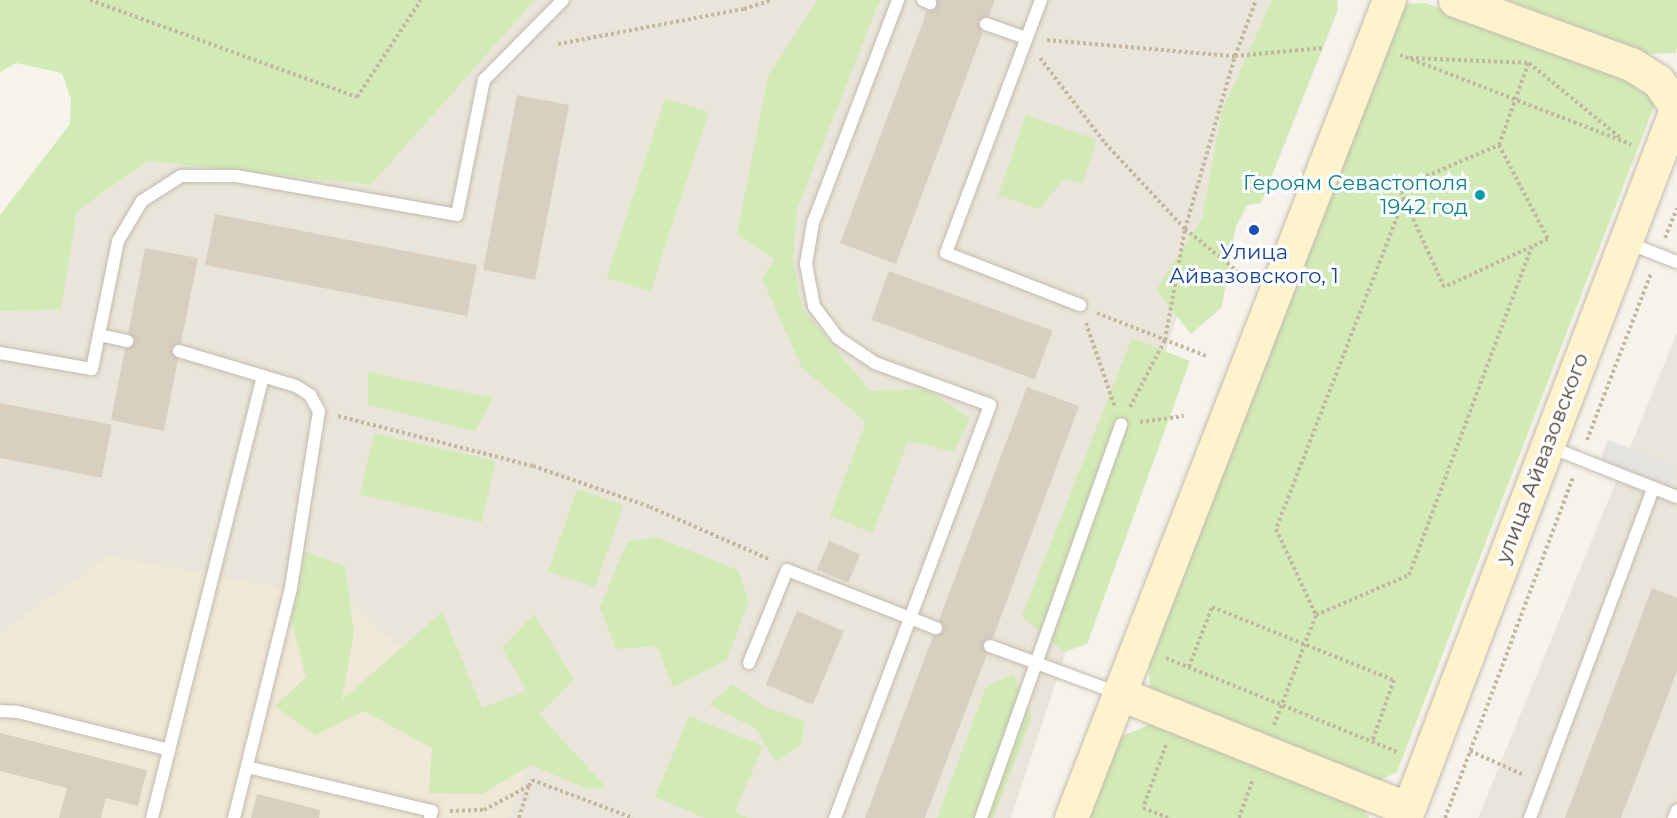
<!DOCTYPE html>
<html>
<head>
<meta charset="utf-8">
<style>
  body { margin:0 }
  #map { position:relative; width:1677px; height:818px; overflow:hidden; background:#f6f3ec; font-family:Montserrat,sans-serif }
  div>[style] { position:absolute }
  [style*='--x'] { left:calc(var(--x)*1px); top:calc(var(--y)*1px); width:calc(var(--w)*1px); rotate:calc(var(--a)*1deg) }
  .residential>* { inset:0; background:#eae5da }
  .education>* { inset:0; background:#efe8d6 }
  .green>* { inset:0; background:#d2eab5; transform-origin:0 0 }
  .parking>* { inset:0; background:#e5e3e0; transform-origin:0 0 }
  .building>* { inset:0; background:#d8cfc1; transform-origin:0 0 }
  .path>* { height:4px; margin-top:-2px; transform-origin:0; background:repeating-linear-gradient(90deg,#c4b79f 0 3px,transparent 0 6px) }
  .roads { filter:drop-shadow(0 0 2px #c2bbae) drop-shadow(0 0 2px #c2bbae) }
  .lane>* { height:12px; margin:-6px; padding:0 6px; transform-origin:6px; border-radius:6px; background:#fff }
  .secondary>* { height:33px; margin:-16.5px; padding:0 16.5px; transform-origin:16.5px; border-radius:16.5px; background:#fff3cd }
  .dots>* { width:16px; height:16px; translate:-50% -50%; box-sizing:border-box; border:3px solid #fff; border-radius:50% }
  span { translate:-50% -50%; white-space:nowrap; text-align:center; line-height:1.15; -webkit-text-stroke:6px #fff; paint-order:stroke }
  .culture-label { font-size:21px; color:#0d838f }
  .right { translate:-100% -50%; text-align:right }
  .transit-label { font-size:21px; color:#164399 }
  .street-label { font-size:21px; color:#4b4439 }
</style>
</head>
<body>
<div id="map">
  <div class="residential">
    <div style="clip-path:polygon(535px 0,1282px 0,1011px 818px,0 818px,0 311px,61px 310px,77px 211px,148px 161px,371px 185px)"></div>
    <div style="clip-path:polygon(1677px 333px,1677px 818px,1478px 818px)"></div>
  </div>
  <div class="education">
    <div style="clip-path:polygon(109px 556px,348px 600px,527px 764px,509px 818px,0 818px,0 633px)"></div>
  </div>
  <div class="green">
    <div style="clip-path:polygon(0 0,535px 0,371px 185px,148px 161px,77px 211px,61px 310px,0 311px,0 215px,70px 124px,71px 99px,62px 73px,16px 63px,0 72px)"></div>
    <div style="clip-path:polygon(818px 0,880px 0,797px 209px,793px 261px,802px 308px,870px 391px,925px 389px,970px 418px,954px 452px,908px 441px,873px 533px,830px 516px,866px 422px,802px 368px,762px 278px,775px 259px,737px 235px,768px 76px)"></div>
    <div style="clip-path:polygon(1272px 0,1337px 0,1338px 10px,1261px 203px,1247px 205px,1235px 229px,1222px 307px,1191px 334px,1156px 290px,1202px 218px,1222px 111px)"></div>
    <div style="clip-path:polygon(1507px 0,1677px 0,1677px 47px,1675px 53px,1650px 54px)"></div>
    <div style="clip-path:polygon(1426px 3px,1632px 79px,1646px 89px,1655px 104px,1397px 772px,1378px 781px,1150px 689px,1149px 661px,1394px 14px,1405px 4px)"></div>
    <div style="left:665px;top:98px;width:46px;height:189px;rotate:18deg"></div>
    <div style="clip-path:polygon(1026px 115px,1097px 140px,1082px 184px,1065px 178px,1039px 209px,998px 195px)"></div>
    <div style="clip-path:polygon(1132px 338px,1190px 361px,1087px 644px,1064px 652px,1022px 616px)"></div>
    <div style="clip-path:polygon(368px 372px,493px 398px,475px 431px,368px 405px)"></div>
    <div style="left:374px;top:433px;width:125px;height:63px;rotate:13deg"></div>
    <div style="left:577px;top:489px;width:49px;height:87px;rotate:19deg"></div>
    <div style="clip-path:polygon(656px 537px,738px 570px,749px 601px,727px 660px,673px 687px,657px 646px,616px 649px,600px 607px,627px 542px)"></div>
    <div style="clip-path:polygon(306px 552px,345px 566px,354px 632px,342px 700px,442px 612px,482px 708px,527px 691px,502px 648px,534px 614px,574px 680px,539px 714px,605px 786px,590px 790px,531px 765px,482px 794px,429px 793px,432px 748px,364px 711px,315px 735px,275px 706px,306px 677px,291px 618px)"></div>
    <div style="clip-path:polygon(1013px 674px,1032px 717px,993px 818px,937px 818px,986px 687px)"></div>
    <div style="clip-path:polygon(732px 684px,763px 706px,805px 721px,801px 745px,776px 762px,755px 728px,709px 705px)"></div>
    <div style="clip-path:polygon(689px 716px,763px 746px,735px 812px,748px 818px,705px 818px,655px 797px)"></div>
    <div style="clip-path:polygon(1151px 724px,1365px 810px,1369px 818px,1089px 818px,1120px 737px)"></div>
  </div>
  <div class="parking">
    <div style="left:1608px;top:440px;width:74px;height:23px;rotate:21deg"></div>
  </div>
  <div class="building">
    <div style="clip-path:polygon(937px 0,995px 0,989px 16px,978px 21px,983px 32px,896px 264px,840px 243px,927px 11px,935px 9px)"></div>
    <div style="left:517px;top:95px;width:53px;height:178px;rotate:11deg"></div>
    <div style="left:215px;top:214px;width:267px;height:52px;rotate:11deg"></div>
    <div style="clip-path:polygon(145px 248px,198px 258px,181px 343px,171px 349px,178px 359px,164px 431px,111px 420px,125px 349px,135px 342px,128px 333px)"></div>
    <div style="left:889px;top:271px;width:174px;height:52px;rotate:20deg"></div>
    <div style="clip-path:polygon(1027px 387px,1079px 406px,993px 638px,983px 643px,987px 654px,925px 818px,865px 818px,933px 636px,944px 630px,939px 620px)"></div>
    <div style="left:0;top:403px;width:114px;height:54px;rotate:11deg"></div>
    <div style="left:829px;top:541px;width:34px;height:31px;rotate:23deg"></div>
    <div style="clip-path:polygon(1652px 588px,1677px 598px,1677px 671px,1621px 818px,1565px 818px)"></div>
    <div style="left:797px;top:611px;width:51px;height:80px;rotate:23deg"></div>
    <div style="clip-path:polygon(0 733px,147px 770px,138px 806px,106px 798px,101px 818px,59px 818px,67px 788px,0 771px)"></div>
    <div style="clip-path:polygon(257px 794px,320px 810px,319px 818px,251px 818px)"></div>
  </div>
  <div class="path">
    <div style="--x:90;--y:0;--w:284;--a:20"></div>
    <div style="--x:357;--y:97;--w:116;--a:-56.6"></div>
    <div style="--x:1047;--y:40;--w:189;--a:4.9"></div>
    <div style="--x:1235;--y:56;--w:88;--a:-5.2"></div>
    <div style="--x:558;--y:44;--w:189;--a:-10.7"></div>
    <div style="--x:744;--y:9;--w:29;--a:-18"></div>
    <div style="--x:1400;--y:55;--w:248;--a:21.1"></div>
    <div style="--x:1040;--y:58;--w:107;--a:52.6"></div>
    <div style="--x:1105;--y:143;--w:117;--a:47.1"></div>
    <div style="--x:1185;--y:229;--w:67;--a:38.9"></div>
    <div style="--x:1410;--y:58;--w:119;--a:2.4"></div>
    <div style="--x:1529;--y:63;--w:120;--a:39.3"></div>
    <div style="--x:1499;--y:145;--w:106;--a:62.5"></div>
    <div style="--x:1548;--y:239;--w:115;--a:155.2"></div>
    <div style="--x:1444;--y:287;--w:109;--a:-114.4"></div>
    <div style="--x:1399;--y:188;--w:109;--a:-23.3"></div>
    <div style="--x:1499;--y:145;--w:89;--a:-70.3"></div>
    <div style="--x:1404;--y:199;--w:354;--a:111.2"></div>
    <div style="--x:1276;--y:529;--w:95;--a:65.1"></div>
    <div style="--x:1316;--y:615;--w:101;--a:-23.3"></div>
    <div style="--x:1409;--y:575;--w:351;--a:-69.5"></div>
    <div style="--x:1665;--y:238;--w:32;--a:-68"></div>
    <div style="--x:1097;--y:313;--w:117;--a:21.5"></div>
    <div style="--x:1086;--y:323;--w:89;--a:71"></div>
    <div style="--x:1130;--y:407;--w:76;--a:-62.4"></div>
    <div style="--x:1165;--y:340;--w:113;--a:-79.8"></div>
    <div style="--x:1185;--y:229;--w:180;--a:-73.9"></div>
    <div style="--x:1235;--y:56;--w:60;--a:-69.4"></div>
    <div style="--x:338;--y:416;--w:201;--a:14.4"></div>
    <div style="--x:533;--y:466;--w:124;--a:19.3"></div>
    <div style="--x:650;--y:507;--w:132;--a:23.7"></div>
    <div style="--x:1140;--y:422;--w:44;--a:-7.8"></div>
    <div style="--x:1587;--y:440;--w:179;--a:-69"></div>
    <div style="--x:1166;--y:658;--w:250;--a:22.1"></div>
    <div style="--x:1189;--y:667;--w:64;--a:-69"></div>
    <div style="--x:1212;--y:607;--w:196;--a:21.9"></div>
    <div style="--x:1394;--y:680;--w:66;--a:109.5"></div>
    <div style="--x:1274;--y:725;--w:118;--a:-69.1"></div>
    <div style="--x:1166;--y:745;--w:67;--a:110.1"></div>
    <div style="--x:1143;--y:808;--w:28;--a:21"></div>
    <div style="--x:1470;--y:751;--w:59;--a:24"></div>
    <div style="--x:450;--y:811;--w:34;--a:-2"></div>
    <div style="--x:484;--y:810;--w:51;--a:-28.1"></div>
    <div style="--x:529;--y:786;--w:7;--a:-63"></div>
    <div style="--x:532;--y:780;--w:108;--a:20.6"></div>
    <div style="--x:519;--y:818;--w:34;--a:-73"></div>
    <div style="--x:1239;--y:818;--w:41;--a:-70.3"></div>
    <div style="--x:1445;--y:818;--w:364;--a:-69.4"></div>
  </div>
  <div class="roads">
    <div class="lane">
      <div style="--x:923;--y:0;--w:8;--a:23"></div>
      <div style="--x:1041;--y:0;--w:270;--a:110.6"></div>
      <div style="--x:946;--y:253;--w:144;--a:21.2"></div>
      <div style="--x:986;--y:24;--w:42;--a:19.3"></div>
      <div style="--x:1628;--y:243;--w:53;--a:21.2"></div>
      <div style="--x:99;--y:335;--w:29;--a:12"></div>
      <div style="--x:179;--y:351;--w:122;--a:16.7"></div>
      <div style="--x:296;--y:386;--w:17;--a:33"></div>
      <div style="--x:310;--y:395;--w:18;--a:61"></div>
      <div style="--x:319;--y:411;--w:179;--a:99"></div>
      <div style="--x:291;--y:588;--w:237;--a:103.9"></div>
      <div style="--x:0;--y:353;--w:93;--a:9.9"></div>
      <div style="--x:92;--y:369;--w:131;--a:-78.5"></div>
      <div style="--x:118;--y:241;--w:47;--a:-59"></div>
      <div style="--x:142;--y:201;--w:46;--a:-32.7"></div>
      <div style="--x:181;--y:176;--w:55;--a:0"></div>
      <div style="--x:236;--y:176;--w:224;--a:10"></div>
      <div style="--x:457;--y:215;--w:138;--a:-78.7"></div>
      <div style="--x:484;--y:80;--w:112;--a:-45.4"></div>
      <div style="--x:1550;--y:447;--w:136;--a:21.5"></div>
      <div style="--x:990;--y:646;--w:136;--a:20.2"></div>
      <div style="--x:749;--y:663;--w:100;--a:-67.8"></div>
      <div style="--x:787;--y:570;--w:160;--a:21.3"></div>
      <div style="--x:0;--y:711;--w:18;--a:3"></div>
      <div style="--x:18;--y:712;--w:156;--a:14.1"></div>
      <div style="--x:247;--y:767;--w:190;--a:13.4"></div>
      <div style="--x:432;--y:811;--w:7;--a:106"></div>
      <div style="--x:152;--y:818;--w:456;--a:-75.9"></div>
      <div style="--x:835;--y:818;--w:441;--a:-69.4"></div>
      <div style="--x:990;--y:405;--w:122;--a:-159.9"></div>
      <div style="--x:875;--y:363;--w:45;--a:-146"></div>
      <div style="--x:838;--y:338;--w:40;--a:-127"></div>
      <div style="--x:814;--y:306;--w:43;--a:-100.8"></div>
      <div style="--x:806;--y:264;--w:42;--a:-80.3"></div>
      <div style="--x:813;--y:223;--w:239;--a:-69.1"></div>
      <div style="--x:981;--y:818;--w:418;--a:-70.4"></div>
      <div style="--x:1530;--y:818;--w:351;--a:-69.5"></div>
      <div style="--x:1674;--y:818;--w:8;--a:-67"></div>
    </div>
    <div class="secondary">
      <div style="--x:1455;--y:0;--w:187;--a:20"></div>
      <div style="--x:1631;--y:64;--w:32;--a:32"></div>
      <div style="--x:1658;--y:81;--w:33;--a:55"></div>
      <div style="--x:1118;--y:693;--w:312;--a:21.8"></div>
      <div style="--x:1071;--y:818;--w:878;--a:-68.76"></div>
      <div style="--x:1405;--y:818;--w:761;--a:-69.07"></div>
    </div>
  </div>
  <div class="dots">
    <div style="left:1480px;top:195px;background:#0f9aa8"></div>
    <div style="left:1254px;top:230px;background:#1a4fb4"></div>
  </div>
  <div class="culture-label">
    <span class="right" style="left:1468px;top:195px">Героям Севастополя<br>1942 год</span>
  </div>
  <div class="transit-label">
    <span style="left:1254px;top:264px">Улица<br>Айвазовского, 1</span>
  </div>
  <div class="street-label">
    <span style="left:1542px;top:458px;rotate:-69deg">улица Айвазовского</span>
  </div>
</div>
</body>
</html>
